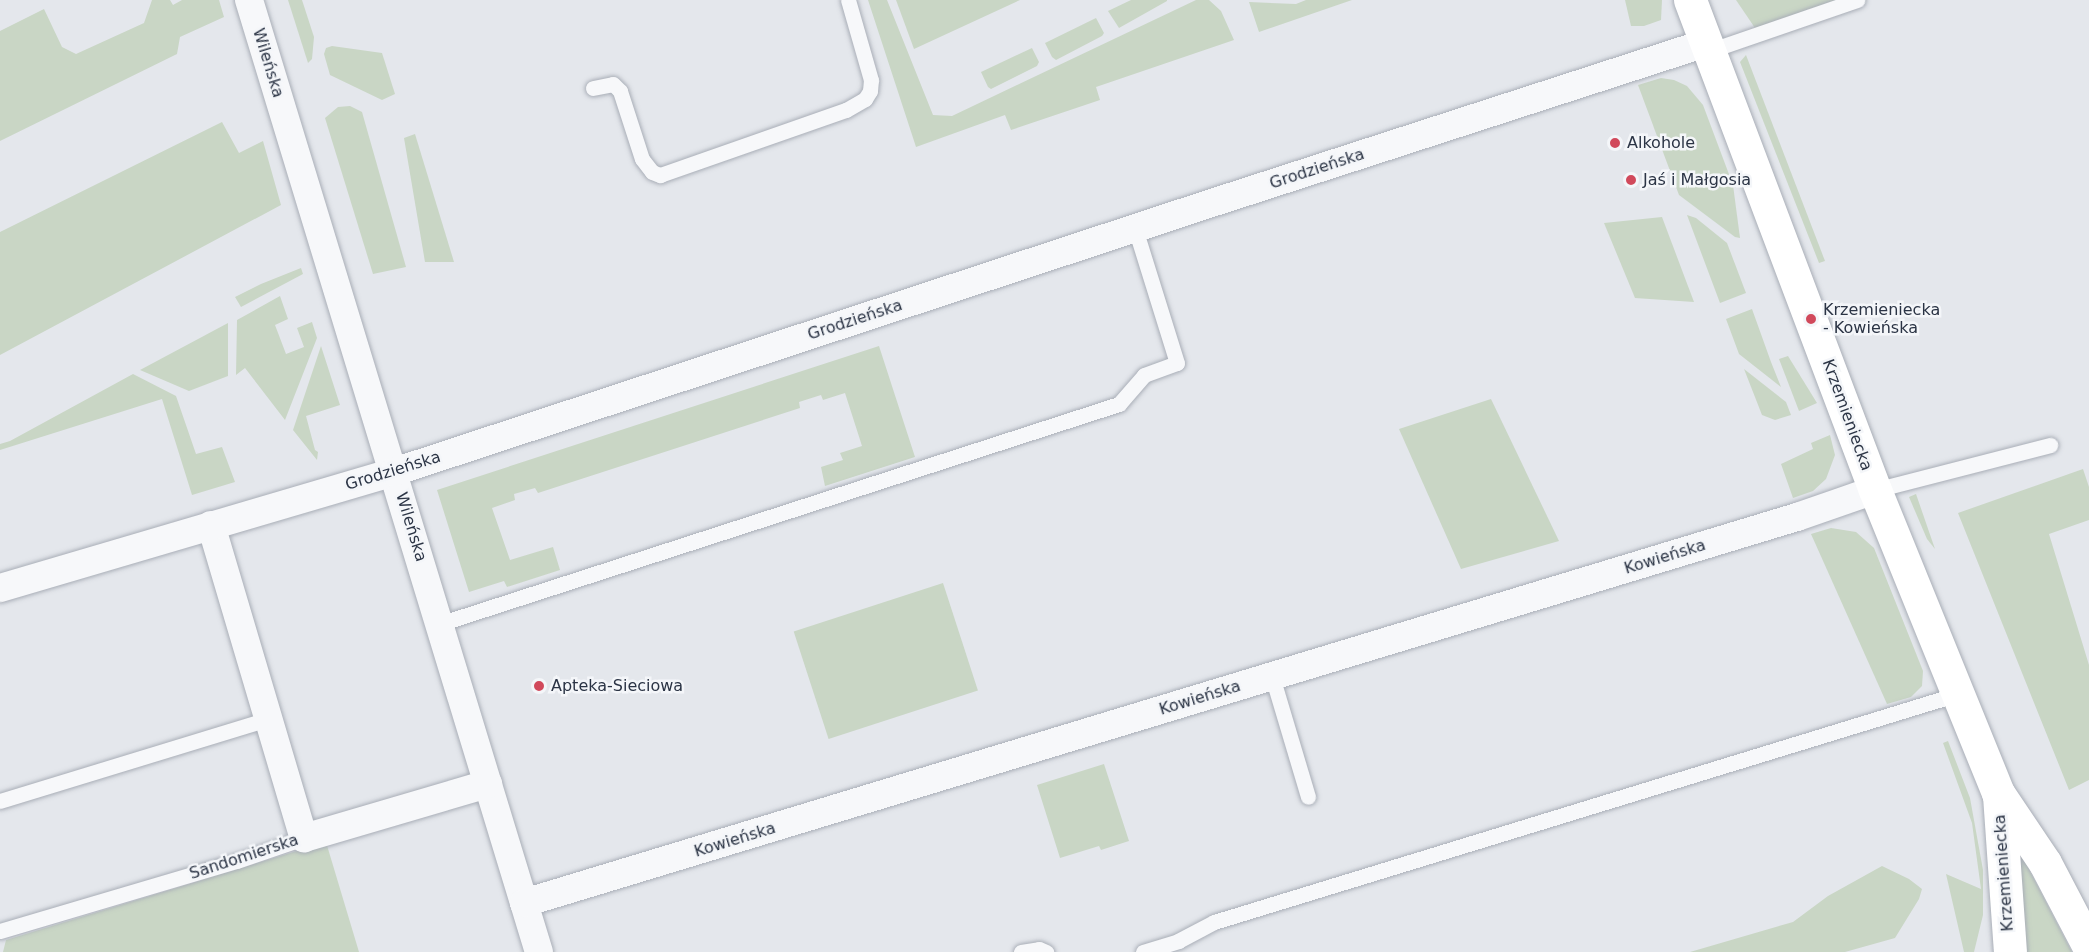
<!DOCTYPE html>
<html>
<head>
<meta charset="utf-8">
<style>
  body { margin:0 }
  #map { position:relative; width:2089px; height:952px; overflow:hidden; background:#e4e7ec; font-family:"DejaVu Sans",sans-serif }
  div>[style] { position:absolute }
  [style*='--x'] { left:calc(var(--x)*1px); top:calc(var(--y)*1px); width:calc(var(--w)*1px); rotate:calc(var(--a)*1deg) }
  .green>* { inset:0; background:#c9d6c5; transform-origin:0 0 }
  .roads { filter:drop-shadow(0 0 2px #a9aeb7) drop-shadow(0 0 2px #a9aeb7) }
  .service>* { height:15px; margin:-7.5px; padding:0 7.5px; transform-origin:7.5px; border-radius:7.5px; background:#f7f8fa }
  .minor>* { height:28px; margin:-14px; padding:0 14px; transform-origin:14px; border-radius:14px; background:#f7f8fa }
  .secondary>* { height:33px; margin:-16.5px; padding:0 16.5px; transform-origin:16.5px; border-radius:16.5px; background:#fff }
  .dots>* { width:16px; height:16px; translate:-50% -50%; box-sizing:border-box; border:3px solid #f4f6f9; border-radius:50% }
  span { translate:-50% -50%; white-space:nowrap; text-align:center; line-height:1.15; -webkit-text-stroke:5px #f4f6f9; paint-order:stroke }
  .street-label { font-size:16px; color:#2b3445 }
  .poi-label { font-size:16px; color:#2b3445 }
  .left { translate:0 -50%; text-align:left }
</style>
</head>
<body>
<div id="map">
  <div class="green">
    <div style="clip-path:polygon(152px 0,170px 0,173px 5px,182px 0,219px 0,224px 17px,180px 37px,177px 54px,0 141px,0 31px,44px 9px,62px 47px,76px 54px,144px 23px)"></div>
    <div style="clip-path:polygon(288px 0,302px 0,314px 37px,312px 59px,308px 63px)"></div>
    <div style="clip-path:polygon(868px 0,887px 0,933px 115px,952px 116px,1196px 0,1209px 0,1221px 11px,1234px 40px,1096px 87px,1100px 100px,1011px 130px,1005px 115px,916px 147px)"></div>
    <div style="clip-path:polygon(896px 0,1020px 0,914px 49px)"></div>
    <div style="clip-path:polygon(1131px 0,1167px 0,1167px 1px,1119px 28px,1108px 11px)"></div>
    <div style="clip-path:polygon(1306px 0,1352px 0,1259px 32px,1249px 2px,1296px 4px)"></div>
    <div style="clip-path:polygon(1625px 0,1662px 0,1661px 20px,1644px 26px,1631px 26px)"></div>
    <div style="clip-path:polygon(1736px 0,1860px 0,1755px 28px)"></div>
    <div style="clip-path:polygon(1096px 18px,1104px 33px,1102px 36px,1056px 60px,1052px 57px,1045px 43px)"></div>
    <div style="clip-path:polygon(332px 46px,382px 53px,395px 94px,382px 100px,330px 75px,324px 54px,326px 48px)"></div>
    <div style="clip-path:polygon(1032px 48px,1039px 62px,1037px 66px,991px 89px,988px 87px,981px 72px)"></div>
    <div style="clip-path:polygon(1746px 55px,1825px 261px,1819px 263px,1740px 62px)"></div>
    <div style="clip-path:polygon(1661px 78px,1674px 80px,1687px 86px,1703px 105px,1733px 185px,1740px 238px,1735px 237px,1679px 195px,1638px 85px)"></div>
    <div style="clip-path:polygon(350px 106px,362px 112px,406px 267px,373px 274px,325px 118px,338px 107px)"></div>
    <div style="clip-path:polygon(222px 122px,239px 153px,263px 141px,281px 205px,0 355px,0 232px)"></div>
    <div style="clip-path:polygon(415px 134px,454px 262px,425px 262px,404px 138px)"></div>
    <div style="clip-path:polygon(1687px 215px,1696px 218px,1727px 243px,1746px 293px,1720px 303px)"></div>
    <div style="clip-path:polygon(1662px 217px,1694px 302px,1635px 298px,1604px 223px)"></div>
    <div style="clip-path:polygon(301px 268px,303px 274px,241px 307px,235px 297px,261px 284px)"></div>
    <div style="clip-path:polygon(280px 296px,288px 319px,275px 325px,286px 354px,304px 347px,297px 328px,312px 322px,317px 338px,285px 420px,245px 368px,236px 375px,237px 320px)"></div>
    <div style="clip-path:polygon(1752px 309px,1771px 362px,1781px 387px,1739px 354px,1726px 319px)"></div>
    <div style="clip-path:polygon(228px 323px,228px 376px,189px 391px,140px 370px)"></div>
    <div style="clip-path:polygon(321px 346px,340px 405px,306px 416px,315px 450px,318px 452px,317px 460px,293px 430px)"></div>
    <div style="clip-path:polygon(879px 346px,915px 457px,825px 486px,821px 467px,843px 460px,840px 453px,862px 446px,845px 393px,823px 400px,821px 395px,799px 402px,800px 408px,538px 493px,535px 488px,514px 494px,515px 500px,492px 508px,510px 560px,553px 547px,560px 570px,507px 587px,504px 581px,469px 592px,437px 490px)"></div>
    <div style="clip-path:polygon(1788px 356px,1817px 403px,1799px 411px,1779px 359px)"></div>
    <div style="clip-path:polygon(1744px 369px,1786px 402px,1791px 415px,1775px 420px,1762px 415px)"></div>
    <div style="clip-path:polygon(133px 374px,176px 396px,196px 454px,222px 447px,235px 482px,192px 495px,162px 399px,0 450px,0 444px,10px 441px)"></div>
    <div style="clip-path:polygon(1491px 399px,1559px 541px,1461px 569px,1399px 429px)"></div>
    <div style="clip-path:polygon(1830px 435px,1835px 455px,1826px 479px,1813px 491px,1793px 498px,1781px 464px,1813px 449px,1811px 443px)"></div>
    <div style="clip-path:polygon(2083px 469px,2089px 487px,2089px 520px,2049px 534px,2089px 665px,2089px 780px,2069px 790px,1958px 513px)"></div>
    <div style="clip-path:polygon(1916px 494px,1935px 549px,1927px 539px,1909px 497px)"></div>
    <div style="clip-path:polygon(1831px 528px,1856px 532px,1874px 548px,1923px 671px,1922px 686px,1911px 697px,1887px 704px,1811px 534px)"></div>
    <div style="left:943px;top:583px;width:113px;height:157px;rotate:72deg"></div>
    <div style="clip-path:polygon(1948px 741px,1970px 798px,1983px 870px,1983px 915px,1974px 952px,1964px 952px,1946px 874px,1981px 889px,1972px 823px,1943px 743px)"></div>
    <div style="clip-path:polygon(1104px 764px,1129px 841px,1101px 850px,1099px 846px,1060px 858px,1037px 785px)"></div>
    <div style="clip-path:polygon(326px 842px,359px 952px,3px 952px,6px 940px)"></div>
    <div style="clip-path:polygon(2020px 852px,2072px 952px,2026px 952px,2017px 853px)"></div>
    <div style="clip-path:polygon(1882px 866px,1909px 879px,1922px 889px,1919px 899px,1895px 938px,1845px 952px,1690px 952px,1793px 922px,1828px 896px)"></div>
  </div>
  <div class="roads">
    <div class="service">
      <div style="--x:1709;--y:51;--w:157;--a:-19"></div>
      <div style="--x:593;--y:88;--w:20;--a:-11"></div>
      <div style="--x:613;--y:84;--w:10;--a:45"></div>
      <div style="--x:620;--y:91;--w:71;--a:72.1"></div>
      <div style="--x:642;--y:159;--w:16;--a:52"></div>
      <div style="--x:652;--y:172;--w:9;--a:21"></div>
      <div style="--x:660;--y:175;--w:197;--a:-19.3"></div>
      <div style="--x:846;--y:110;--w:22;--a:-30"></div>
      <div style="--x:865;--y:99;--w:9;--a:-58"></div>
      <div style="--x:870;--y:91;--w:11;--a:-85"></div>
      <div style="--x:871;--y:80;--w:83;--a:-106"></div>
      <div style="--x:1875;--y:490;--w:181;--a:-14.4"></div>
      <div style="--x:439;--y:624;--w:715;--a:-17.93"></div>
      <div style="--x:1119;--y:404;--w:38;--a:-49"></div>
      <div style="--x:1144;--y:375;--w:35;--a:-20"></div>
      <div style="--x:1177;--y:363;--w:141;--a:-107.3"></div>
      <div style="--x:1272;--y:676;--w:126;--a:73.4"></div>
      <div style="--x:0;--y:801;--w:280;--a:-17"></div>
      <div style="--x:0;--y:931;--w:247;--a:-16.5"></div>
      <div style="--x:237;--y:861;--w:71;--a:-18.9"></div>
      <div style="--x:1021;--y:952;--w:18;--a:-9"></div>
      <div style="--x:1039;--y:949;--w:8;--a:23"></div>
      <div style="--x:1143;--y:952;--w:37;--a:-17"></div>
      <div style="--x:1178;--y:941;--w:41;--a:-27.8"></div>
      <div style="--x:1214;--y:922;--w:778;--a:-17.04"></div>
    </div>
    <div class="minor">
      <div style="--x:249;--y:0;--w:995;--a:73.06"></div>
      <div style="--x:211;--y:525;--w:327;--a:73.5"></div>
      <div style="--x:304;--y:838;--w:192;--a:-16.4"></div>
      <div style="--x:0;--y:588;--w:411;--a:-16.4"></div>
      <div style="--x:394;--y:472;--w:871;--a:-18.21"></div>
      <div style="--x:1221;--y:200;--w:510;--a:-17.94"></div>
      <div style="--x:524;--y:903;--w:1330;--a:-16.87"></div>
      <div style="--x:1797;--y:517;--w:83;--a:-19.1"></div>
    </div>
    <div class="secondary">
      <div style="--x:1690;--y:0;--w:524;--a:69.32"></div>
      <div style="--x:1875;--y:490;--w:327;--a:67.9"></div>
      <div style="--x:1998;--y:793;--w:84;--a:56.1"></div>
      <div style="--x:2045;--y:863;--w:95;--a:62.4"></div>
      <div style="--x:1999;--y:795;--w:157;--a:86"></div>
    </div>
  </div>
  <div class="dots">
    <div style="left:1615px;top:143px;background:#d1495b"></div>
    <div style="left:1631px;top:180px;background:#d1495b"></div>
    <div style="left:1811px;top:319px;background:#d1495b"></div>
    <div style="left:539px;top:686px;background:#d1495b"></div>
  </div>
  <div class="street-label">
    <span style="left:268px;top:63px;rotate:73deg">Wileńska</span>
    <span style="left:1317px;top:169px;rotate:-18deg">Grodzieńska</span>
    <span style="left:855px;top:320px;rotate:-18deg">Grodzieńska</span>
    <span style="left:1847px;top:415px;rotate:70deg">Krzemieniecka</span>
    <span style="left:393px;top:471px;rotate:-17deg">Grodzieńska</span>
    <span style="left:411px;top:527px;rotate:73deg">Wileńska</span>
    <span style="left:1665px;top:557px;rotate:-17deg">Kowieńska</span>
    <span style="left:1200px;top:698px;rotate:-17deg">Kowieńska</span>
    <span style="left:735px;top:840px;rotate:-17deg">Kowieńska</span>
    <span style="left:244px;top:857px;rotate:-18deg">Sandomierska</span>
    <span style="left:2004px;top:873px;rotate:-94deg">Krzemieniecka</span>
  </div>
  <div class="poi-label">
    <span class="left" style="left:1627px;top:143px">Alkohole</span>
    <span class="left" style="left:1643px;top:180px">Jaś i Małgosia</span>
    <span class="left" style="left:1823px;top:319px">Krzemieniecka<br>- Kowieńska</span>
    <span class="left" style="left:551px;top:686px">Apteka-Sieciowa</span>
  </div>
</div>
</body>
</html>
